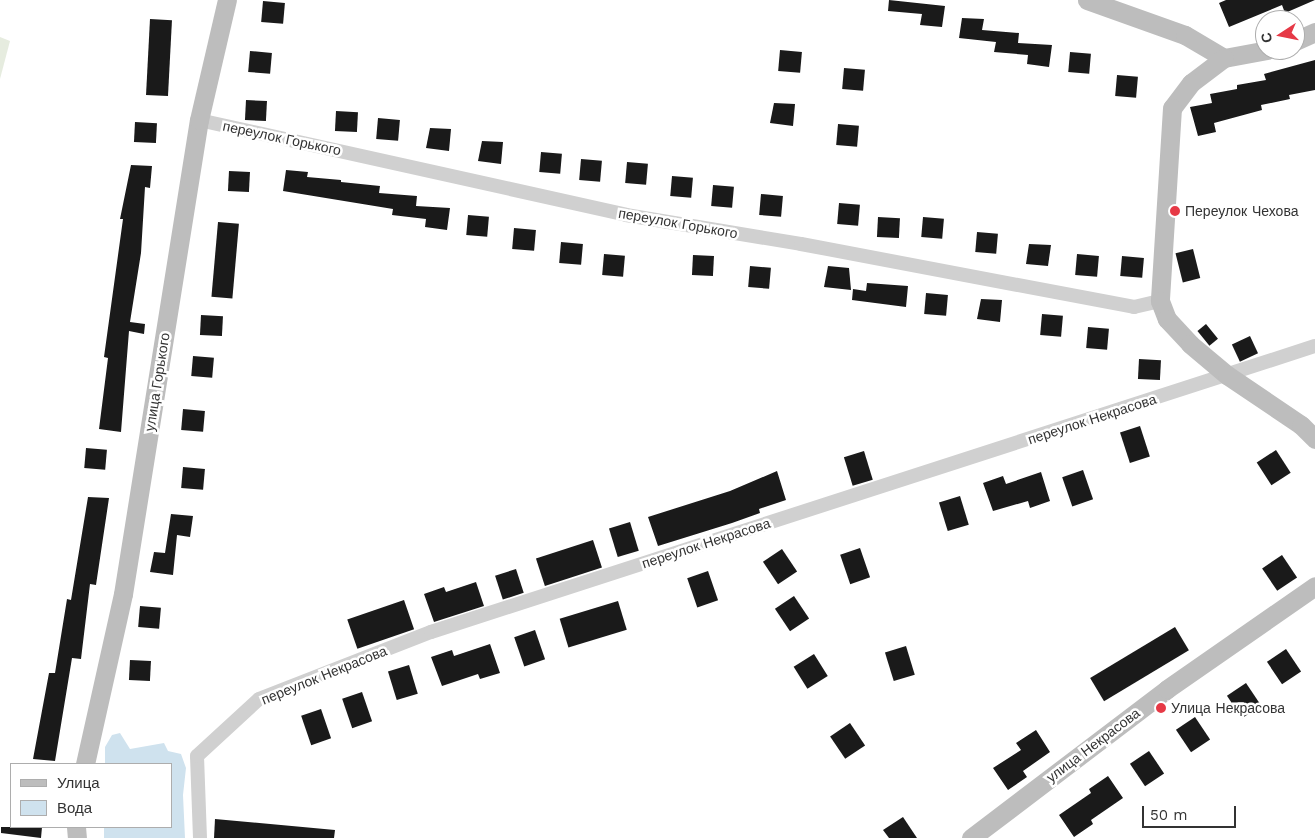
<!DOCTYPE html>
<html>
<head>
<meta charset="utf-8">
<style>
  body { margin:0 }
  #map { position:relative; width:1315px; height:838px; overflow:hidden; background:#fff; font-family:"Work Sans",sans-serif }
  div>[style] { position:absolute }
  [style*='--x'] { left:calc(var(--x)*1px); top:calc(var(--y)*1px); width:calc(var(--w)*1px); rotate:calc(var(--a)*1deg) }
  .green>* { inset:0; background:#e6ecdf }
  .water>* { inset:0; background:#cfe2ee }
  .building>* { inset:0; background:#1a1a1a; transform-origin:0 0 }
  .street>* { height:14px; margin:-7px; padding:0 7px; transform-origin:7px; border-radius:7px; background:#d0d0d0 }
  .secondary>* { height:19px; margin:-9.5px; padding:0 9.5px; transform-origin:9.5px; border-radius:9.5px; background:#bdbdbd }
  .dots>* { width:14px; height:14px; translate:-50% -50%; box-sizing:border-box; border:2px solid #fff; border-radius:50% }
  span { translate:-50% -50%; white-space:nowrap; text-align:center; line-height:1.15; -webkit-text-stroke:5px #fff; paint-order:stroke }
  .street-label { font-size:14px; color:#333 }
  .poi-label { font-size:14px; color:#333 }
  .left { translate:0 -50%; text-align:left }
  .legend { position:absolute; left:10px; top:763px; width:162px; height:65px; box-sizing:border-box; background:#fff; border:1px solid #adadad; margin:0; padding:6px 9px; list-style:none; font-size:15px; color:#333 }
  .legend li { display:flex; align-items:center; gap:10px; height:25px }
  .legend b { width:25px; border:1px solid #adadad }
  .north { position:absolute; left:1255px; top:10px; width:50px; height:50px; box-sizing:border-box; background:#fff; border:1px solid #adadad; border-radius:50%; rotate:259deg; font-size:14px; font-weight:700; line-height:20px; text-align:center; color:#333 }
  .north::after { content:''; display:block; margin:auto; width:18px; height:22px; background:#e63946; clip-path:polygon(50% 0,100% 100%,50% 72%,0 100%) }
  .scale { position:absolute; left:1142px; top:806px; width:94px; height:22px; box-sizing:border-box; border:2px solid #333; border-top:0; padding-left:6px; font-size:15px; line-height:18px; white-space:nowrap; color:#333; -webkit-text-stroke:4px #fff; paint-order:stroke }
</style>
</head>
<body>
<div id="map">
  <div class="green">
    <div style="clip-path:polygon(0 37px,10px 41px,0 79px)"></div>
  </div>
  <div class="water">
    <div style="clip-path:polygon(120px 733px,130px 749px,164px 743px,168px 751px,181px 754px,186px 768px,183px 795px,185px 838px,104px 838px,104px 827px,171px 827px,171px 764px,105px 764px,105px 747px,112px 735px)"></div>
  </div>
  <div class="building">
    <div style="clip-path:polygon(889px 0,945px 6px,942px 27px,920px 25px,922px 14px,888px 11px)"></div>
    <div style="clip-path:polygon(1226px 0,1315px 0,1285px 13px,1282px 5px,1229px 27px,1219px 3px)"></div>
    <div style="left:263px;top:1px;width:22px;height:21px;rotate:5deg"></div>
    <div style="clip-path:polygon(962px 18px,984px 19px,982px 30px,1019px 33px,1018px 43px,1052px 45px,1049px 67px,1027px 64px,1028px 55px,994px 52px,996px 42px,959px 38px)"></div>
    <div style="left:150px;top:19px;width:22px;height:76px;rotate:3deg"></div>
    <div style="left:780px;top:50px;width:22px;height:21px;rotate:5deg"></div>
    <div style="left:250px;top:51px;width:22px;height:21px;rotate:5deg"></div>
    <div style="left:1070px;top:52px;width:21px;height:20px;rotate:5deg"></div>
    <div style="clip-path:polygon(1315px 60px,1315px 90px,1289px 95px,1290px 99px,1261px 105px,1262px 110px,1214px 123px,1216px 132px,1198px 136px,1190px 107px,1212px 103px,1210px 94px,1237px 89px,1237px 85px,1266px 80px,1264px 74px)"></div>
    <div style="left:844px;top:68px;width:21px;height:21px;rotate:5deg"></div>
    <div style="left:1117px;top:75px;width:21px;height:21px;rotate:5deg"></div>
    <div style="left:246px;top:100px;width:21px;height:20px;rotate:3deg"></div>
    <div style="clip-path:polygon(774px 103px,795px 104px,793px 126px,770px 123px)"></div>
    <div style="left:336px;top:111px;width:22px;height:20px;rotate:3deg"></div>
    <div style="left:378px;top:118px;width:22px;height:21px;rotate:5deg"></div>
    <div style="left:135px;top:122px;width:22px;height:20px;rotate:3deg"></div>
    <div style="left:838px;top:124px;width:21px;height:21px;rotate:5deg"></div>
    <div style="clip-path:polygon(430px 128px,451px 129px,449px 151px,426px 148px)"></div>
    <div style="clip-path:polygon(482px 141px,503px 142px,501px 164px,478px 161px)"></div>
    <div style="left:541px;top:152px;width:21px;height:20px;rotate:5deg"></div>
    <div style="left:581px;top:159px;width:21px;height:21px;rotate:5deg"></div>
    <div style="left:627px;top:162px;width:21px;height:21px;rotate:5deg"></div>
    <div style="clip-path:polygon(131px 165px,152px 166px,150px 188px,145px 187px,141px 253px,130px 322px,145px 324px,144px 334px,129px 331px,121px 432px,99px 429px,108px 358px,104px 357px,123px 219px,120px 219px)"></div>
    <div style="clip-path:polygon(286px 170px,308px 172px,307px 177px,341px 180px,341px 182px,380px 186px,379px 193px,417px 196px,416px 206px,450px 208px,447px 230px,425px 227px,426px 219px,392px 215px,393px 209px,283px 191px)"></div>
    <div style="left:229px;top:171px;width:21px;height:20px;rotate:3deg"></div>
    <div style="left:672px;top:176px;width:21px;height:20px;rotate:5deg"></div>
    <div style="left:713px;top:185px;width:21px;height:21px;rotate:5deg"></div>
    <div style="left:761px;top:194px;width:22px;height:21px;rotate:5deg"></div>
    <div style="left:839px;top:203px;width:21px;height:21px;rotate:5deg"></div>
    <div style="left:468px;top:215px;width:21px;height:20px;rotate:5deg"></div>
    <div style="left:878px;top:217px;width:22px;height:20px;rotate:3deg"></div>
    <div style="left:923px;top:217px;width:21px;height:20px;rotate:5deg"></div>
    <div style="left:218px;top:222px;width:21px;height:75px;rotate:5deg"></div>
    <div style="left:514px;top:228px;width:22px;height:21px;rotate:5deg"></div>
    <div style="left:977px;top:232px;width:21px;height:20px;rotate:5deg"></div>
    <div style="left:561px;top:242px;width:22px;height:21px;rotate:5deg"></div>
    <div style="clip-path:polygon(1029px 244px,1051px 245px,1048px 266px,1026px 264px)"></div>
    <div style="left:1193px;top:249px;width:30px;height:18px;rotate:76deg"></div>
    <div style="left:604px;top:254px;width:21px;height:21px;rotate:5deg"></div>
    <div style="left:1077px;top:254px;width:22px;height:21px;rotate:5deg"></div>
    <div style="left:693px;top:255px;width:21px;height:20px;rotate:3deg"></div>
    <div style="left:1122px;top:256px;width:22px;height:20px;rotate:5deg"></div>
    <div style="left:750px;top:266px;width:21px;height:21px;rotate:5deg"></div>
    <div style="clip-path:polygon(828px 266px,849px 268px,851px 290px,824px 287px)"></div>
    <div style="clip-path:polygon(867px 283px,908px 286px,906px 307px,852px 300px,853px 289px,866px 291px)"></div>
    <div style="left:926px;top:293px;width:22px;height:21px;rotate:5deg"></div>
    <div style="clip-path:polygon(981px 299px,1002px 300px,1000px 322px,977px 319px)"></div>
    <div style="left:1042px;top:314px;width:21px;height:21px;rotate:5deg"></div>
    <div style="left:201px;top:315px;width:22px;height:20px;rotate:3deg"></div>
    <div style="left:1206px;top:324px;width:19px;height:11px;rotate:51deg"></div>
    <div style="left:1088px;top:327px;width:21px;height:21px;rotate:5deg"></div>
    <div style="left:1250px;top:336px;width:19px;height:20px;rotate:65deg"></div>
    <div style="left:193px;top:356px;width:21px;height:20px;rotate:5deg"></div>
    <div style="left:1139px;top:359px;width:22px;height:20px;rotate:3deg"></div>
    <div style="left:183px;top:409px;width:22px;height:21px;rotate:5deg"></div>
    <div style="left:1140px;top:426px;width:32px;height:21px;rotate:72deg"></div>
    <div style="left:86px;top:448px;width:21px;height:20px;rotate:5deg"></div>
    <div style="left:1276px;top:450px;width:27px;height:23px;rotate:57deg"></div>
    <div style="left:864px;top:451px;width:30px;height:21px;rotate:73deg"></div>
    <div style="left:183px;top:467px;width:22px;height:21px;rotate:5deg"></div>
    <div style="left:1083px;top:470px;width:31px;height:22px;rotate:71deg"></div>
    <div style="clip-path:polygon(777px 471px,786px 500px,759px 509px,760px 513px,732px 523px,658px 546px,648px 517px,730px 491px)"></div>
    <div style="clip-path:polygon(1041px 472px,1050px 501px,1030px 508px,1028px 501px,993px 511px,983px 483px,1003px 476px,1006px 484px)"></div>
    <div style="left:960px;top:496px;width:30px;height:22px;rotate:73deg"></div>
    <div style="clip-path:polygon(88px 497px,109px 498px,96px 585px,90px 584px,81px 659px,72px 658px,55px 761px,33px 759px,49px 673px,55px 673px,67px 599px,71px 600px)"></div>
    <div style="clip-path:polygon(171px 514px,193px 516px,190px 537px,177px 535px,173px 575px,150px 572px,154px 552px,165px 553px)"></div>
    <div style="left:630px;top:522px;width:30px;height:22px;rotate:73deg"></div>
    <div style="left:593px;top:540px;width:29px;height:60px;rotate:72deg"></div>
    <div style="left:860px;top:548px;width:31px;height:21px;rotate:71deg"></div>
    <div style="left:782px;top:549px;width:27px;height:23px;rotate:56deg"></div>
    <div style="left:1282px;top:555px;width:27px;height:24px;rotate:56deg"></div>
    <div style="left:516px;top:569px;width:25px;height:22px;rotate:72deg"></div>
    <div style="left:708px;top:571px;width:31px;height:22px;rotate:71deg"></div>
    <div style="clip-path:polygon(476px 582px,484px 606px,434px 622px,424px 594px,444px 587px,446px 592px)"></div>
    <div style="left:794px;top:596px;width:27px;height:23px;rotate:56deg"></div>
    <div style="left:404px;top:600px;width:31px;height:60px;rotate:71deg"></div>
    <div style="left:618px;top:601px;width:30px;height:61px;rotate:73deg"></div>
    <div style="left:140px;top:606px;width:21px;height:21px;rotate:5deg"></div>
    <div style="left:1175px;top:627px;width:27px;height:99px;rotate:59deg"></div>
    <div style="left:535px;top:630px;width:31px;height:22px;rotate:71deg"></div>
    <div style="clip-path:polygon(490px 644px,500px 673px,480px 679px,478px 674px,442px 686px,431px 657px,452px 650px,454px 656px)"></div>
    <div style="left:906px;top:646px;width:30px;height:22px;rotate:73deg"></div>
    <div style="left:1286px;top:649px;width:27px;height:23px;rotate:56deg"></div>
    <div style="left:814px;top:654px;width:26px;height:24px;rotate:58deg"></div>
    <div style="left:130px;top:660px;width:21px;height:20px;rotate:3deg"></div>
    <div style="left:409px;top:665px;width:30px;height:22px;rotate:73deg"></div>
    <div style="left:1246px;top:683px;width:27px;height:23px;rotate:56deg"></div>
    <div style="left:362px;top:692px;width:31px;height:21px;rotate:71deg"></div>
    <div style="left:321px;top:709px;width:31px;height:21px;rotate:71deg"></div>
    <div style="left:1195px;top:717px;width:27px;height:23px;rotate:56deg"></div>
    <div style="left:850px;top:723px;width:27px;height:24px;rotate:56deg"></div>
    <div style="clip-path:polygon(1036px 730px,1050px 752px,1023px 771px,1027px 777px,1008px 790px,993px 768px,1021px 750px,1016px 743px)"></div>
    <div style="left:1149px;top:751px;width:27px;height:23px;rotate:56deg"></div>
    <div style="clip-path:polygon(1108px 776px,1123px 798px,1091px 820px,1093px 824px,1074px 837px,1059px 815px,1091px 793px,1089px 789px)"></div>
    <div style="clip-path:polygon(903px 817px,917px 838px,889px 838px,883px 830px)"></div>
    <div style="clip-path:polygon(215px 819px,335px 830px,334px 838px,214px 838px)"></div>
    <div style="clip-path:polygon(1px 827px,42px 827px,41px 838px,1px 833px)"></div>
  </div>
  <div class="street">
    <div style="--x:199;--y:120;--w:437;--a:12.5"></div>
    <div style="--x:626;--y:215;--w:177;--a:9.4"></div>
    <div style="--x:801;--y:244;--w:339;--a:10.7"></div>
    <div style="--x:1134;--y:307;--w:27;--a:-13"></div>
    <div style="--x:200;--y:838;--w:82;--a:-92.1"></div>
    <div style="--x:197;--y:756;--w:84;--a:-42.6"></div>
    <div style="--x:259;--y:699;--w:185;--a:-21.3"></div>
    <div style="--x:431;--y:632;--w:929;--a:-17.93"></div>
  </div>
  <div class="secondary">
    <div style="--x:1087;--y:0;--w:104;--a:19.7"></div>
    <div style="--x:1185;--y:35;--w:45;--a:30.5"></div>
    <div style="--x:1224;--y:58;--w:44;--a:-10.5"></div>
    <div style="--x:1295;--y:41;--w:22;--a:-24"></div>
    <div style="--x:1224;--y:58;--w:41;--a:142.9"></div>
    <div style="--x:1191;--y:83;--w:31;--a:127"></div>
    <div style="--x:1172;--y:108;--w:193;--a:93.6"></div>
    <div style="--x:1160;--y:301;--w:19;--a:69"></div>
    <div style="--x:1167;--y:319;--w:34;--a:47"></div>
    <div style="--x:1190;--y:344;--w:48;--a:40"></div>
    <div style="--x:1227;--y:375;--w:89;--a:34"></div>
    <div style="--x:1301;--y:425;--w:20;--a:45"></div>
    <div style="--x:85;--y:764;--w:174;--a:-77.4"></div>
    <div style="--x:123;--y:594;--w:480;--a:-80.9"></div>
    <div style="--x:199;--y:120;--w:123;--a:-76.9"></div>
    <div style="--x:76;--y:827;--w:11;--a:85"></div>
    <div style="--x:971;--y:838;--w:246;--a:-37.2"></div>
    <div style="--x:1167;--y:689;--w:180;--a:-34.8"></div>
  </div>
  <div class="dots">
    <div style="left:1175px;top:211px;background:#e63946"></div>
    <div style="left:1161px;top:708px;background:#e63946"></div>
  </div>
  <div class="street-label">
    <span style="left:282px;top:138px;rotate:12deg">переулок Горького</span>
    <span style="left:678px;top:223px;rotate:10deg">переулок Горького</span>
    <span style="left:157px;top:382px;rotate:-81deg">улица Горького</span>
    <span style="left:1092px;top:419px;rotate:-18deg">переулок Некрасова</span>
    <span style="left:706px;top:543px;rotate:-18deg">переулок Некрасова</span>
    <span style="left:324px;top:675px;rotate:-22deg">переулок Некрасова</span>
    <span style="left:1093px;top:745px;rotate:-37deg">улица Некрасова</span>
  </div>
  <div class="poi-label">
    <span class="left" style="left:1185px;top:211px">Переулок Чехова</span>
    <span class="left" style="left:1171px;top:708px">Улица Некрасова</span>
  </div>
  <ul class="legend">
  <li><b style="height:6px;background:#bdbdbd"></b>Улица</li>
  <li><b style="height:14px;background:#cfe2ee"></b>Вода</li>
  </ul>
  <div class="north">С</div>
  <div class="scale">50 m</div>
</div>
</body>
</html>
